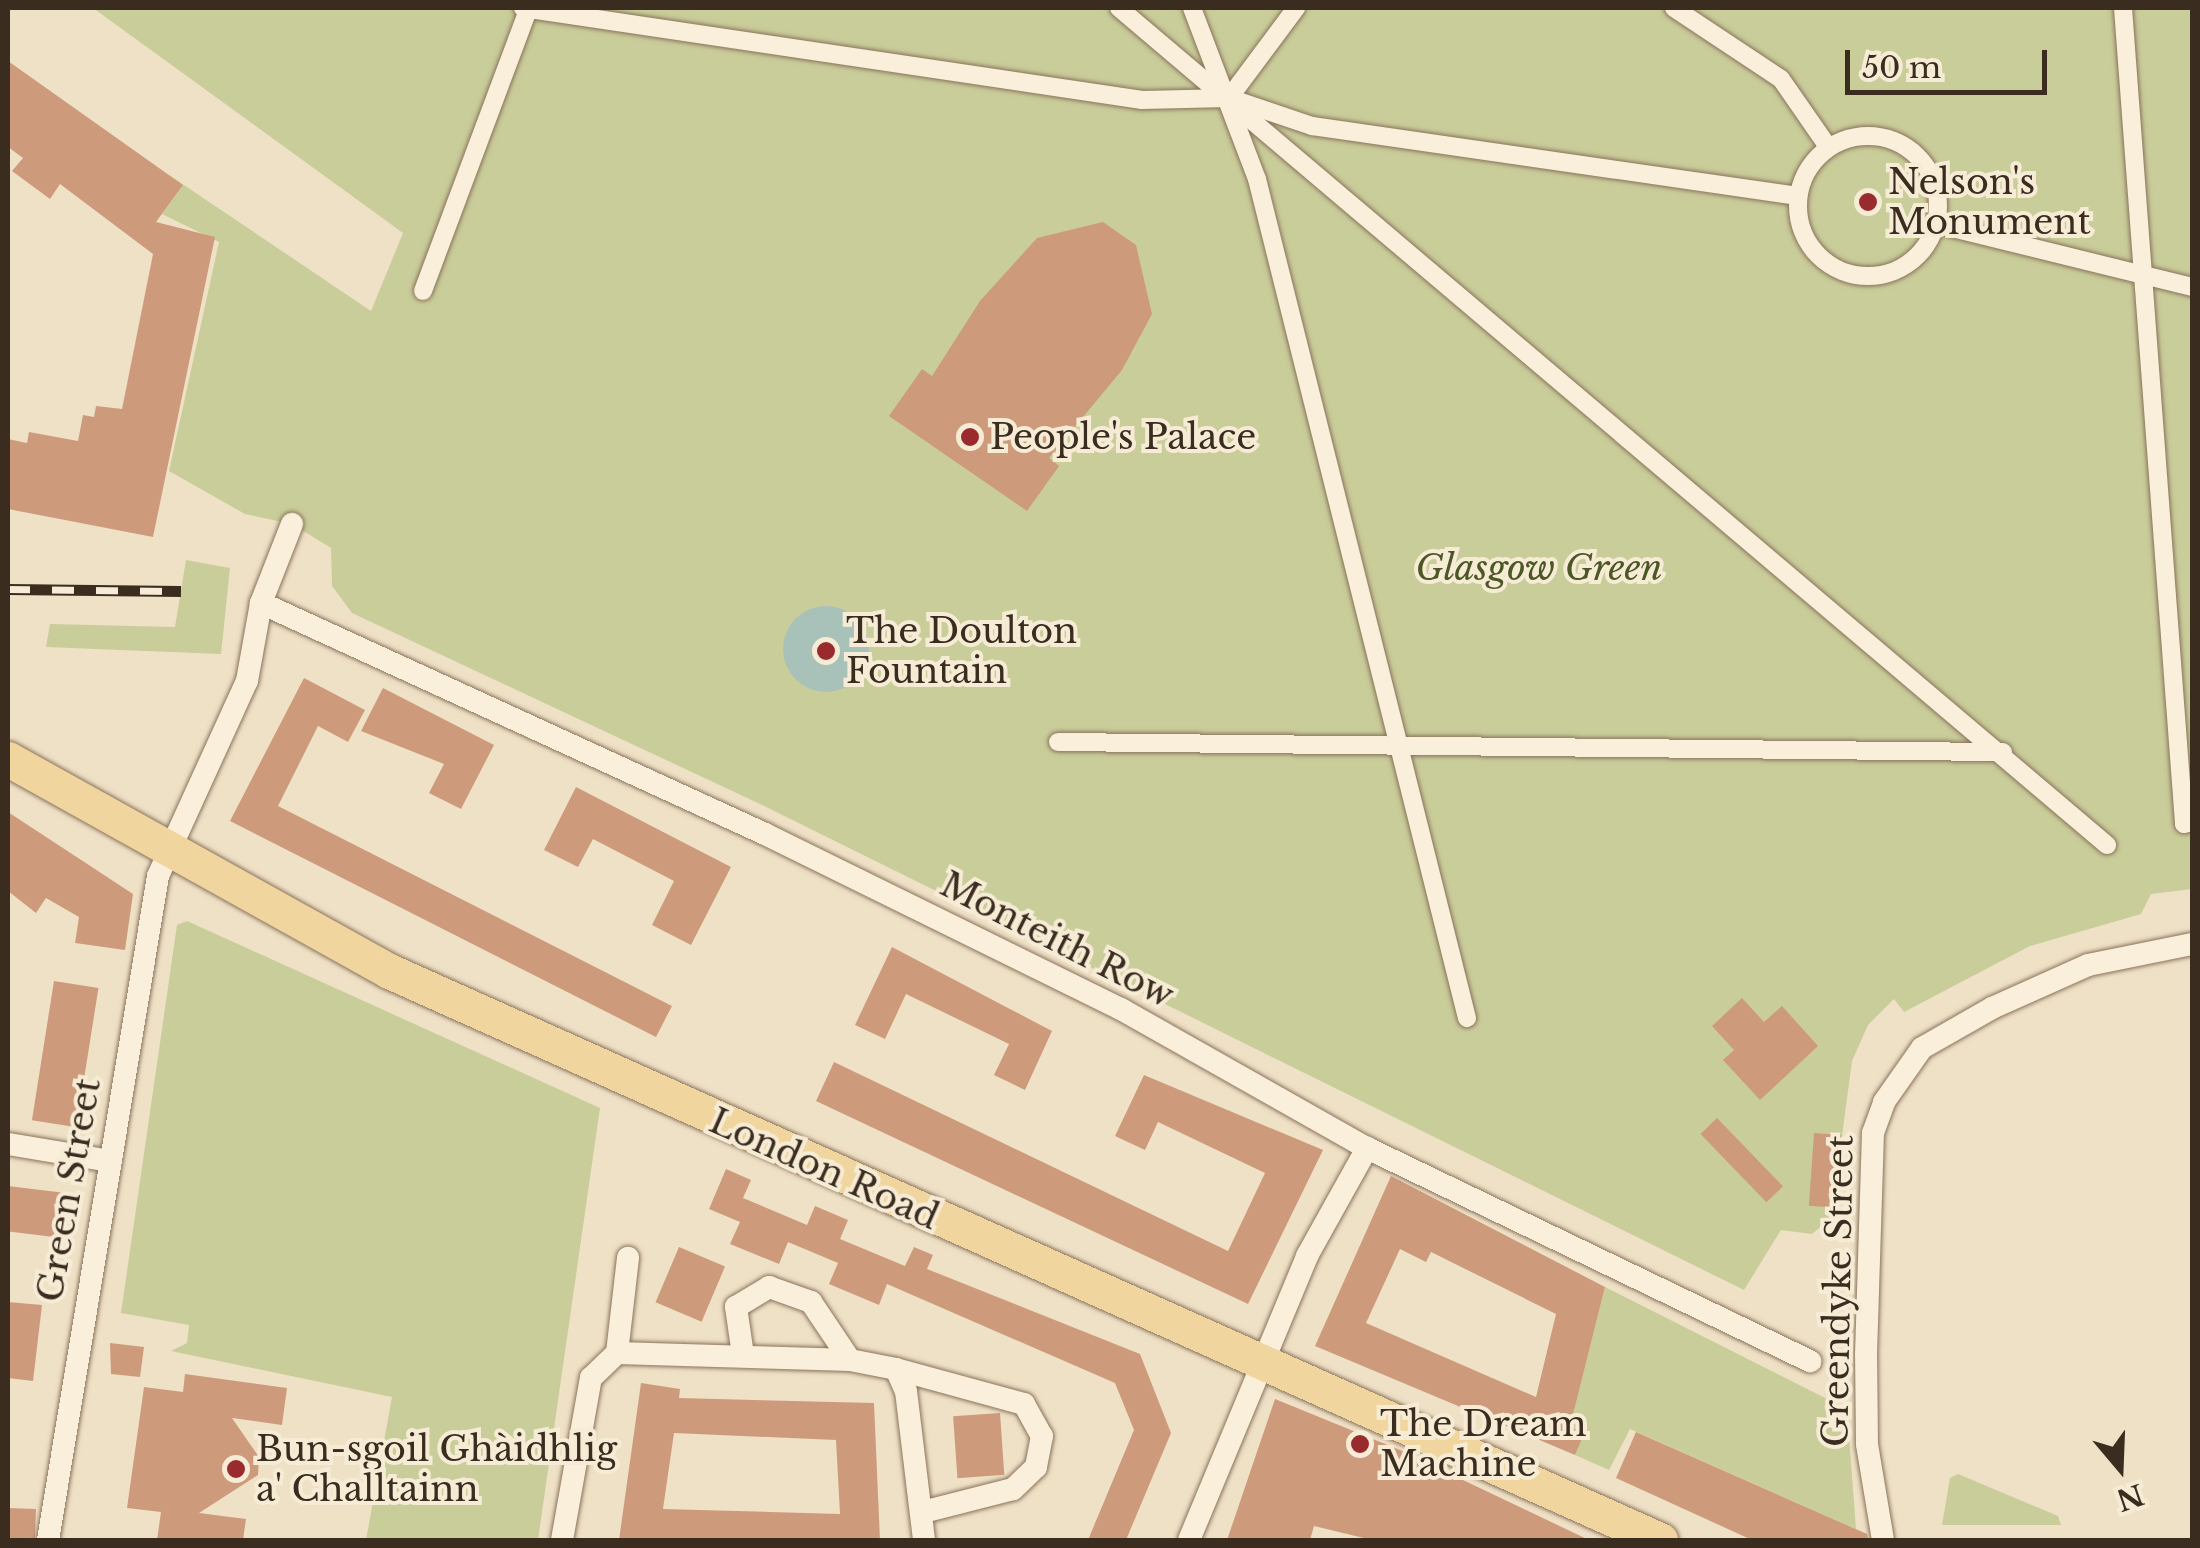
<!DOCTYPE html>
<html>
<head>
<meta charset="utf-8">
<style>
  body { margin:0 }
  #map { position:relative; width:2200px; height:1548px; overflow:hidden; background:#efe1c6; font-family:"Libre Baskerville",serif }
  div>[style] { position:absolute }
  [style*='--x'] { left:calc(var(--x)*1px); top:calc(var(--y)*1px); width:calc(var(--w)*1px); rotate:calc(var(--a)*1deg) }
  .green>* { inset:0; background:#c9cd9a }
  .water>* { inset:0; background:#a8c2ba }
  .round { border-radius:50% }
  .building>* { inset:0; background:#cd9b7c; transform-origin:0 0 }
  .roads { filter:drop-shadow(0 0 2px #8a735c) drop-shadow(0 0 2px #8a735c) }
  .pedestrian>* { height:18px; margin:-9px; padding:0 9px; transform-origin:9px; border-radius:9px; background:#f9efda }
  .pedestrian>.ring { margin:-9px; padding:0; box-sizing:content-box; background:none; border:18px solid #f9efda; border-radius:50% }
  .minor>* { height:22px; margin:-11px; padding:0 11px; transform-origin:11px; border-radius:11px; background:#f9efda }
  .primary>* { height:35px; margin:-17.5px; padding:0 17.5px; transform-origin:17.5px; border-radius:17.5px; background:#f1d59f }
  .rail>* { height:11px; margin-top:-5.5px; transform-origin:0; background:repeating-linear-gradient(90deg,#f6ecd6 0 22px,#3a2c1f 0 44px); box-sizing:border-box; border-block:2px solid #3a2c1f }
  .dots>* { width:28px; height:28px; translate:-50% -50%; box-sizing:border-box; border:5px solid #f6ecd6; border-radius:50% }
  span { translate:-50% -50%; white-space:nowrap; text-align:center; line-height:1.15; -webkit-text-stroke:8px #f6ecd6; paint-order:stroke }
  .poi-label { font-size:35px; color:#3a2c1f }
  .left { translate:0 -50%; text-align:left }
  .park-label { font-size:35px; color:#4c5726; font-style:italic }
  .street-label { font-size:35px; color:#3a2c1f }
  .frame { position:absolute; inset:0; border:10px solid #3a2c1f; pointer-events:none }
  .north { position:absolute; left:2070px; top:1418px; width:100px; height:100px; -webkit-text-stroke:8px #f6ecd6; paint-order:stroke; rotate:161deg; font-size:28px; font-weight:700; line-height:40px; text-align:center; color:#3a2c1f }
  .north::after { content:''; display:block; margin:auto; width:35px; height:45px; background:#3a2c1f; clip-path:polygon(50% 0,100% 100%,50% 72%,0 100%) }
  .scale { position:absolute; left:1845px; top:50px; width:202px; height:45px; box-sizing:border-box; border:5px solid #3a2c1f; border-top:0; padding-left:12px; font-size:30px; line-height:35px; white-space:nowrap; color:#3a2c1f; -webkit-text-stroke:8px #f6ecd6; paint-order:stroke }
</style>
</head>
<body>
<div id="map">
  <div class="green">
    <div style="clip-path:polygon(93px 8px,2192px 8px,2192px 889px,2151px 894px,2141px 914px,2030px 946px,1904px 1012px,1894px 999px,1868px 1025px,1852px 1061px,1831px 1218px,1812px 1234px,1781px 1230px,1744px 1290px,760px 804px,352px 613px,332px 586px,331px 548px,292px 524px,245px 514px,169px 471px,219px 242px,162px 214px,180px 189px,172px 177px,371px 311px,403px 233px)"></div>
    <div style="clip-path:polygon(186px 560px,230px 568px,221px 654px,46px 647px,50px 624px,175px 627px)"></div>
    <div style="clip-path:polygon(187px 921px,600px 1108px,538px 1540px,366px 1540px,392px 1397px,171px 1351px,187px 1343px,189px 1325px,121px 1313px,177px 925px)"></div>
    <div style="clip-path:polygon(1605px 1287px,1847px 1409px,1856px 1529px,1630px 1429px,1609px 1470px,1575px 1455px,1585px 1432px,1570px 1427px)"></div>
    <div style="clip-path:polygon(1958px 1474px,2058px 1516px,2061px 1525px,1942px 1525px,1950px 1478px)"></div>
  </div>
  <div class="water">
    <div class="round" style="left:783px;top:606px;width:86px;height:86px"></div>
  </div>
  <div class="building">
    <div style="clip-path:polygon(8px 61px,183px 185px,156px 222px,215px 237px,153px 537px,8px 509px,8px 439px,27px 443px,29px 432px,78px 441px,83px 415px,94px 417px,96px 406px,122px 409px,153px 254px,60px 184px,50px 199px,12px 171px,23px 158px,8px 147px)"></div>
    <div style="clip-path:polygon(1103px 222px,1136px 245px,1152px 314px,1122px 370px,1049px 458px,1059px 466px,1027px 511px,889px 416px,922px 369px,932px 376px,980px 301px,1037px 238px)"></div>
    <div style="clip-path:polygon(304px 678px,365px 710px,348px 742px,318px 726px,278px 806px,672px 1006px,656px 1037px,230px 821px)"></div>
    <div style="clip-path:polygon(383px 688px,494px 745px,461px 809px,429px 793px,444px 764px,361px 731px)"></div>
    <div style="clip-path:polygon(576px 787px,731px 867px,691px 945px,652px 925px,674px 881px,593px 839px,578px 867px,544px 850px)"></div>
    <div style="clip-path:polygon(8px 812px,133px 894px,125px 950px,75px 943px,79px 917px,46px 898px,36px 913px,8px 891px)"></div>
    <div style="clip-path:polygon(892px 947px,1052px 1031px,1025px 1090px,994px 1075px,1009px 1044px,906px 994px,885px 1039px,855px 1025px)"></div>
    <div style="left:54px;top:981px;width:45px;height:141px;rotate:9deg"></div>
    <div style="clip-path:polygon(1742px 998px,1764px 1022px,1782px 1006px,1818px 1046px,1760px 1100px,1723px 1060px,1734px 1050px,1712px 1026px)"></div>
    <div style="clip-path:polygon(834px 1062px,1228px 1251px,1265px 1173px,1158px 1122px,1145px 1150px,1115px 1136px,1144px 1075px,1323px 1150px,1248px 1304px,816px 1101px)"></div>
    <div style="left:1717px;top:1118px;width:95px;height:23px;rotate:46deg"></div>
    <div style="left:1814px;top:1133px;width:27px;height:73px;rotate:4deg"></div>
    <div style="clip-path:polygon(726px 1169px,751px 1180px,743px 1198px,807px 1225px,815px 1206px,848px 1220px,840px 1239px,905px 1266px,914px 1247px,933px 1255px,927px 1269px,1140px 1354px,1171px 1433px,1126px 1540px,1088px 1540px,1134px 1430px,1115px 1383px,887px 1284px,879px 1305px,829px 1284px,838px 1263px,788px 1242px,779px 1264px,730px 1244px,740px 1222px,709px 1209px)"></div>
    <div style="clip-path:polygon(evenodd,1391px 1176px,1605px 1287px,1570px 1427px,1585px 1432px,1575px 1455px,1315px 1346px,1391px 1176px,1400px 1249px,1426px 1262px,1431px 1252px,1556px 1314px,1536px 1397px,1366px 1323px,1400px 1249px)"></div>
    <div style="left:8px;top:1186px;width:58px;height:45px;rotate:7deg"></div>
    <div style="left:679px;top:1247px;width:50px;height:60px;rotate:23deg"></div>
    <div style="clip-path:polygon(8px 1302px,42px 1305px,33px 1381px,8px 1378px)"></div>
    <div style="clip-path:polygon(110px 1343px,144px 1347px,140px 1377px,111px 1374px)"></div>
    <div style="clip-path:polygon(185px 1374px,287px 1388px,282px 1425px,232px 1418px,259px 1457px,258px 1475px,199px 1513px,246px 1519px,243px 1540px,157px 1540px,161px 1512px,127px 1508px,144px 1387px,183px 1392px)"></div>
    <div style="clip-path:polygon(evenodd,641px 1383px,680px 1389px,679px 1398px,874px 1403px,880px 1540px,619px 1540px,641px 1383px,674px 1433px,836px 1440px,840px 1514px,663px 1509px,674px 1433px)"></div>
    <div style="clip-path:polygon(1275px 1399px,1400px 1450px,1589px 1540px,1372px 1540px,1314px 1526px,1310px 1540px,1227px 1540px)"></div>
    <div style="left:1000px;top:1413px;width:62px;height:47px;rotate:86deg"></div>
    <div style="clip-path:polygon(1636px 1432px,1867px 1534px,1868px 1540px,1752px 1540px,1616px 1478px)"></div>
    <div style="left:8px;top:1508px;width:28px;height:32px;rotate:2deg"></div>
  </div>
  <div class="roads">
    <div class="pedestrian">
      <div style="--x:523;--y:8;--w:626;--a:8.45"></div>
      <div style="--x:1142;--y:100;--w:87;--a:-1.3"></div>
      <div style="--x:1229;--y:98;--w:88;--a:18.6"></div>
      <div style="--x:1312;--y:126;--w:491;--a:8.2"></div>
      <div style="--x:1119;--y:8;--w:1295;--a:40.27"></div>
      <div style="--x:1192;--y:8;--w:183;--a:69.2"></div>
      <div style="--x:1257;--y:179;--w:865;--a:75.95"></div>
      <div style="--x:1674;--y:8;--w:128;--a:33.6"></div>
      <div style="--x:1781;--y:79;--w:83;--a:55.3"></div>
      <div style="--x:2123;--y:8;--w:818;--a:85.72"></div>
      <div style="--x:2184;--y:824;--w:8;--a:-14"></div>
      <div style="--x:1229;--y:98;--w:112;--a:-53.3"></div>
      <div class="ring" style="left:1798px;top:136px;width:122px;height:122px"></div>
      <div style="--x:1936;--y:224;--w:264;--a:13.8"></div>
      <div style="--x:423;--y:291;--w:302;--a:-69.5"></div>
      <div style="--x:1058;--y:742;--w:945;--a:0.61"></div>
    </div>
    <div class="minor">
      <div style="--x:261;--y:603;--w:554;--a:24.62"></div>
      <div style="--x:765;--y:834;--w:397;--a:26.2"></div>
      <div style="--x:1121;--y:1009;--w:283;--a:29.5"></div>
      <div style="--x:1367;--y:1148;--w:492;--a:25.7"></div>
      <div style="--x:8;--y:1144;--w:104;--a:9.4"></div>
      <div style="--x:617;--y:1353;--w:233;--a:1.7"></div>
      <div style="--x:850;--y:1360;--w:47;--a:11.1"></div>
      <div style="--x:896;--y:1369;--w:24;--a:66"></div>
      <div style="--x:906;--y:1391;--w:150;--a:83.1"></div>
      <div style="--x:743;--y:1355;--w:49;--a:-98.3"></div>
      <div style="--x:736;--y:1307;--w:39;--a:-31"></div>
      <div style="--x:769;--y:1287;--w:45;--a:19.7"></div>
      <div style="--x:811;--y:1302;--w:70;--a:56.1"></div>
      <div style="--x:896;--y:1369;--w:133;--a:15.3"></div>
      <div style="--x:1024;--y:1404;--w:37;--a:61"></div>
      <div style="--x:1042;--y:1436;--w:32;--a:101"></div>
      <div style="--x:1036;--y:1467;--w:32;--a:136"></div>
      <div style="--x:1013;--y:1489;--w:93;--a:165.7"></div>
      <div style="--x:48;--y:1540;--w:673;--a:-80.59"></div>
      <div style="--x:158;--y:876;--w:214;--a:-65.5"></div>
      <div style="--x:247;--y:681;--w:79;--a:-79.8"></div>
      <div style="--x:261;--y:603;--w:85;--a:-68.6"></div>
      <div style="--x:562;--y:1540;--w:165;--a:-79.9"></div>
      <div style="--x:591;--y:1378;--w:36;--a:-44"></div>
      <div style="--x:617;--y:1353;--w:96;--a:-83.4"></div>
      <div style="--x:1189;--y:1540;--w:308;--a:-67.4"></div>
      <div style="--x:1307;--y:1256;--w:124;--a:-60.9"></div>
      <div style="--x:1883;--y:1540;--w:97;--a:-99.5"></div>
      <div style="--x:1867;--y:1444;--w:89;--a:-90.6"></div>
      <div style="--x:1866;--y:1355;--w:222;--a:-88.2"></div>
      <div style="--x:1873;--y:1133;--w:33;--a:-70"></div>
      <div style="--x:1884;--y:1102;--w:66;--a:-54.9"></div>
      <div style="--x:1922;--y:1048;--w:81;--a:-29.7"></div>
      <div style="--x:1992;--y:1008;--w:105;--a:-24.1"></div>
      <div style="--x:2088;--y:965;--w:106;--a:-11.4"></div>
    </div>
    <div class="primary">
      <div style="--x:8;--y:759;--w:436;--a:29.1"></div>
      <div style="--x:389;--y:971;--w:1393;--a:24.12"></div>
    </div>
  </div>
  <div class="rail">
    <div style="--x:8;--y:589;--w:173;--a:0.7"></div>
  </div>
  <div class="dots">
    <div style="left:1868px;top:202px;background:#992b2f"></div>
    <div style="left:970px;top:437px;background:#992b2f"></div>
    <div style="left:826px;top:651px;background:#992b2f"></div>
    <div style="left:1360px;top:1444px;background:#992b2f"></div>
    <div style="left:236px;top:1469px;background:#992b2f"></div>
  </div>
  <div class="poi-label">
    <span class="left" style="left:1888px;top:202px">Nelson's<br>Monument</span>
    <span class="left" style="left:990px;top:437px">People's Palace</span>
    <span class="left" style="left:846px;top:651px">The Doulton<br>Fountain</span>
    <span class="left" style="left:1380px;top:1444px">The Dream<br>Machine</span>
    <span class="left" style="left:256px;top:1469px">Bun-sgoil Ghàidhlig<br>a' Challtainn</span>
  </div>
  <div class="park-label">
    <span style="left:1539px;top:568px">Glasgow Green</span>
  </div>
  <div class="street-label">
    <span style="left:1057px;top:940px;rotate:27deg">Monteith Row</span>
    <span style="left:824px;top:1169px;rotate:24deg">London Road</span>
    <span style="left:69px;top:1190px;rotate:-80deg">Green Street</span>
    <span style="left:1838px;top:1291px;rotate:-89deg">Greendyke Street</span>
  </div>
  <div class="frame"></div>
  <div class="north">N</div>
  <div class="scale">50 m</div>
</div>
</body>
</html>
